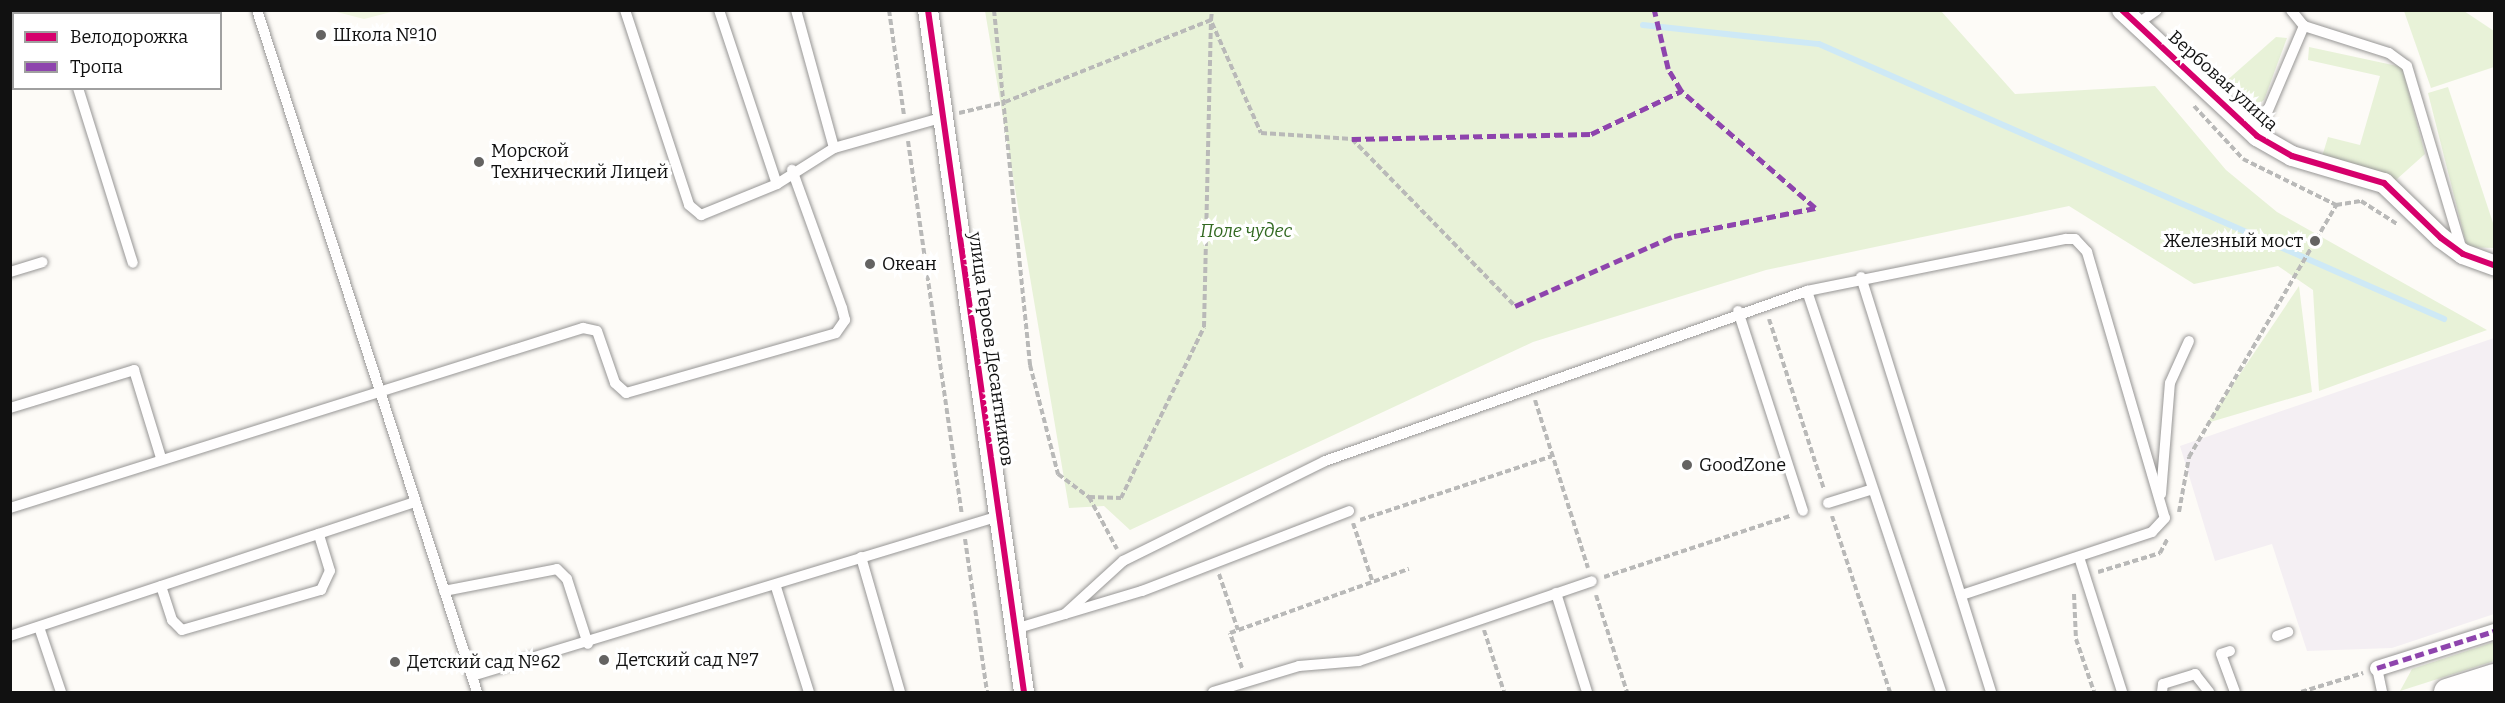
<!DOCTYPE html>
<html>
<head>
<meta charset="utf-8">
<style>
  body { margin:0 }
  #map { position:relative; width:2505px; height:703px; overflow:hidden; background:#fdfbf7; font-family:Bitter,serif }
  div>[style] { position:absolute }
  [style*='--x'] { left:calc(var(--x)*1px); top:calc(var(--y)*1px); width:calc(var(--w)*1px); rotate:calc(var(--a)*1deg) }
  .industrial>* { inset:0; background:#f4eff3 }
  .green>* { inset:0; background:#e8f2d8 }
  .pitch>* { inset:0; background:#f1f6e1 }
  .stream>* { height:6px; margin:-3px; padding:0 3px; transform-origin:3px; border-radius:3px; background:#cee9f6 }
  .path>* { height:4px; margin-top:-2px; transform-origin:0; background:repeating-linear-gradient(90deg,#b9b9b8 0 6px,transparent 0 9px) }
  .roads { filter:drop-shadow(0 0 2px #979695) drop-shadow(0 0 2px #979695) }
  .service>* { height:10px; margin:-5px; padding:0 5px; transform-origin:5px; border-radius:5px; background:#fffefe }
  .pedestrian>* { height:15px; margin:-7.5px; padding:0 7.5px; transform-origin:7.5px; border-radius:7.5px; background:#fffefe }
  .minor>* { height:20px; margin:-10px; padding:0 10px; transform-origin:10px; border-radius:10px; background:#fffefe }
  .tertiary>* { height:26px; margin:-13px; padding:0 13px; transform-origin:13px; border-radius:13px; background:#fffefe }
  .quiet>* { height:4.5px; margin-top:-2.25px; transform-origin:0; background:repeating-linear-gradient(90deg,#8e44ad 0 9px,transparent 0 13.5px) }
  .cycleway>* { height:6px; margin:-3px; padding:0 3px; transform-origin:3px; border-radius:3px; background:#d6006c }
  .dots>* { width:16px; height:16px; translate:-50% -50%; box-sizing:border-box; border:3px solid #fff; border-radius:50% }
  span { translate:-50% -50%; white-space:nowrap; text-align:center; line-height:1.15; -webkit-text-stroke:6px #fff; paint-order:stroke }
  .poi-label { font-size:18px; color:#111 }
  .left { translate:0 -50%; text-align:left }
  .right { translate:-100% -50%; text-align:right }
  .street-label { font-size:18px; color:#111 }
  .park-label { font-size:18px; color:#326921; font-style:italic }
  .frame { position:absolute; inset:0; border:12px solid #111; pointer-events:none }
  .legend { position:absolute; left:12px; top:12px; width:210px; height:78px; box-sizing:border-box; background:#fff; border:2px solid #a0a0a0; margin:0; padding:8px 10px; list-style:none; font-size:18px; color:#111 }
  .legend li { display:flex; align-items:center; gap:12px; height:30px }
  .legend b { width:30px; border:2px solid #a0a0a0 }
</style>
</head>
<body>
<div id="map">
  <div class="industrial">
    <div style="clip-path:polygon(2494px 338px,2494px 614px,2392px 648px,2307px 651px,2272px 544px,2215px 561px,2180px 446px)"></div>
  </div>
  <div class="green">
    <div style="clip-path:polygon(985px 11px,1941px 11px,2015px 94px,2155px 86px,2226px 170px,2277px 212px,2487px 330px,2319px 391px,2313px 290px,2278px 266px,2194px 284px,2069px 206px,1766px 270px,1533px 342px,1130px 530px,1104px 506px,1069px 508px)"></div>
    <div style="clip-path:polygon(2404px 11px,2464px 11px,2494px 31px,2494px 67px,2431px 88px)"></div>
    <div style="clip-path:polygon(2276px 37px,2287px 38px,2264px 100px,2250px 110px,2224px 83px)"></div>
    <div style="clip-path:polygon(2309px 47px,2402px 67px,2425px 154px,2388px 187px,2321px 160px,2328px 137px,2360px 145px,2380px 76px,2308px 60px)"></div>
    <div style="clip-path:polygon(2448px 87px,2494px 226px,2494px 248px,2467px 247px,2428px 93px)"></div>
    <div style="clip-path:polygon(2299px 286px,2312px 392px,2207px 423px)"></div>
    <div style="clip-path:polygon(2494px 642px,2494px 661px,2400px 691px,2412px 669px)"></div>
  </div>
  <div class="pitch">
    <div style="clip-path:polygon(333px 11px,395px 11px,364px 19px)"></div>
  </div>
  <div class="stream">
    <div style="--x:1643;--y:25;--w:177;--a:6.2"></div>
    <div style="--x:1819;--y:44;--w:683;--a:23.75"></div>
  </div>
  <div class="path">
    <div style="--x:889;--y:10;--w:107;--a:81.9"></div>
    <div style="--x:994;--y:10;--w:357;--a:84.2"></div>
    <div style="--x:1030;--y:365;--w:113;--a:75.6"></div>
    <div style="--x:1058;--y:474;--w:39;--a:37"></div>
    <div style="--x:1089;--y:497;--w:32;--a:2"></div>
    <div style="--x:1121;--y:498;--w:190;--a:-64.1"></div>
    <div style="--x:1204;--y:327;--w:307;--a:-88.7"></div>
    <div style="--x:1212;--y:23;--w:120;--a:66"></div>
    <div style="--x:1261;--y:133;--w:91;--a:3.8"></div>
    <div style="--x:1352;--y:139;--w:233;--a:45.7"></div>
    <div style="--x:2194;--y:106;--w:72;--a:47.2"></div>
    <div style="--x:2243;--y:159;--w:104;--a:26.3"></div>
    <div style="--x:959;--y:113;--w:47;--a:-13.4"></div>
    <div style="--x:1005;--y:102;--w:222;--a:-21.7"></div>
    <div style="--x:1211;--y:20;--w:10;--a:-84"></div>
    <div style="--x:908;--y:141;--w:377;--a:81.8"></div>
    <div style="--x:1769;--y:319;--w:179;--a:72.1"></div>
    <div style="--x:1535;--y:400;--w:176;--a:72.5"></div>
    <div style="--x:1089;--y:497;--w:59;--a:61.7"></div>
    <div style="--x:2179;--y:512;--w:56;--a:-79.7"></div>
    <div style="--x:2189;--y:457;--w:292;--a:-59.7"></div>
    <div style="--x:2336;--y:205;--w:25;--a:-9"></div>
    <div style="--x:2361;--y:201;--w:43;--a:32.6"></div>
    <div style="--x:1832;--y:516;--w:185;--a:71.8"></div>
    <div style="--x:1360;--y:520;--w:202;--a:-18.4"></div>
    <div style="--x:1353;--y:523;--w:63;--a:71.6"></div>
    <div style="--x:965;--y:539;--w:155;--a:81.8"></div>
    <div style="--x:2098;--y:572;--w:65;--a:-17"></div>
    <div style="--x:2160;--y:553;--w:17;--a:-62"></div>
    <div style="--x:1219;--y:574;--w:59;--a:71.3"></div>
    <div style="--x:1604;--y:577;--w:196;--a:-18.2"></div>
    <div style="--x:2074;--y:594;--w:45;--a:87.5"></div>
    <div style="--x:2076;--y:639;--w:56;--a:71.2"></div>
    <div style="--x:1596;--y:595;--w:102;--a:72.3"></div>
    <div style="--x:1484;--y:630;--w:65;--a:72.1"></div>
    <div style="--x:1242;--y:668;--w:37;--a:-109"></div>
    <div style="--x:1230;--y:633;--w:190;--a:-19.7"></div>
    <div style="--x:2301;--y:692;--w:65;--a:-17"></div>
  </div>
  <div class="roads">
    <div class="service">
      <div style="--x:257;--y:10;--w:717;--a:72.12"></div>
      <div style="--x:625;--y:10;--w:205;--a:71.8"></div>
      <div style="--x:689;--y:205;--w:16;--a:40"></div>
      <div style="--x:701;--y:215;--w:82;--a:-22.2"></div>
      <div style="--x:777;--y:184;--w:67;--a:-32.3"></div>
      <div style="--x:834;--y:148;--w:114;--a:-15.7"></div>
      <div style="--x:719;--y:10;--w:183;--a:71.6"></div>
      <div style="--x:796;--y:10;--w:143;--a:74.6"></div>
      <div style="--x:2291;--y:10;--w:21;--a:51"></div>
      <div style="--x:2304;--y:26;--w:89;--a:17.6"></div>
      <div style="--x:2389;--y:53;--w:22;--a:36"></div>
      <div style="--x:2407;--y:66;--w:193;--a:73.4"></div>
      <div style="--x:85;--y:14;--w:8;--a:-30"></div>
      <div style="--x:2137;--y:24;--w:24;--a:-35"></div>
      <div style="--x:10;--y:65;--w:5;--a:-37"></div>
      <div style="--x:78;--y:88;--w:183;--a:72.6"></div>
      <div style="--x:2257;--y:136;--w:120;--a:-66.9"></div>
      <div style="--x:10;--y:272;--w:34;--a:-17"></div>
      <div style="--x:1861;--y:277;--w:435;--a:72.6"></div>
      <div style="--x:1807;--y:291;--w:264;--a:-11.4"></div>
      <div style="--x:2066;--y:239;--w:9;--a:0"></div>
      <div style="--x:2075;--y:239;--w:18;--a:47"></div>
      <div style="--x:2087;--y:252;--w:277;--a:73.7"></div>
      <div style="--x:2165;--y:518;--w:19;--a:133"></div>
      <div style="--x:2152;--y:532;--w:201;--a:161.7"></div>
      <div style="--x:1738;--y:311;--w:210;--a:72"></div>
      <div style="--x:10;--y:408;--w:130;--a:-17"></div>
      <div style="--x:134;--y:370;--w:92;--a:72.9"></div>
      <div style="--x:2161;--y:494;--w:111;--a:-85.4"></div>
      <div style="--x:2170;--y:383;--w:46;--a:-65.7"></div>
      <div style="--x:1828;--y:503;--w:44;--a:-17.2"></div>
      <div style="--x:10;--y:508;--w:601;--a:-17.44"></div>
      <div style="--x:583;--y:328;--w:14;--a:12"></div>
      <div style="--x:597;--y:331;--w:55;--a:70.9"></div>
      <div style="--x:615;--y:383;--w:15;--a:42"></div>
      <div style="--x:626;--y:393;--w:218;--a:-15.9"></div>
      <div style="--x:836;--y:333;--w:16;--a:-55"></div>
      <div style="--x:845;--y:320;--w:12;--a:-104"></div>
      <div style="--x:842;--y:308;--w:147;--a:-109.9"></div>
      <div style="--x:861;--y:557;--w:141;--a:73.9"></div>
      <div style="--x:2079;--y:557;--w:142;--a:72.3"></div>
      <div style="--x:161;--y:586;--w:36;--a:72"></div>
      <div style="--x:172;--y:620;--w:14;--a:45"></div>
      <div style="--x:182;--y:630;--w:145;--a:-16.1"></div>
      <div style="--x:321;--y:590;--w:21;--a:-65"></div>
      <div style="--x:330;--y:571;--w:39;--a:-107"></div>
      <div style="--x:776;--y:587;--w:110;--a:72.6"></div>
      <div style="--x:444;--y:591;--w:115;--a:-11"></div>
      <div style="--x:557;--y:569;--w:14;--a:45"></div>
      <div style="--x:567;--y:579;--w:68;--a:72.1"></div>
      <div style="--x:1556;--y:593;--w:104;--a:72.6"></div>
      <div style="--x:1065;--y:614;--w:79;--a:-42.4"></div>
      <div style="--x:1123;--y:561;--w:225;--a:-26.3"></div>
      <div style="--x:1325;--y:461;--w:511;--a:-19.43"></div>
      <div style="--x:1807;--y:291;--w:423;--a:71.5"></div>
      <div style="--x:39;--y:627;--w:69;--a:71.3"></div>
      <div style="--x:1015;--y:629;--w:133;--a:-16.7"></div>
      <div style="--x:1142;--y:591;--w:222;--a:-21.1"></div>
      <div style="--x:10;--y:636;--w:427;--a:-18.3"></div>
      <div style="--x:2277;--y:636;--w:12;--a:-20"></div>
      <div style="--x:2230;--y:651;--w:9;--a:162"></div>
      <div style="--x:2221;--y:654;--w:40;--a:69.8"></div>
      <div style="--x:2377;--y:668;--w:25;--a:78"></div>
      <div style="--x:472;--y:676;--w:551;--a:-16.89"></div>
      <div style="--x:1213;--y:692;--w:90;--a:-16.8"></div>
      <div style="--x:1299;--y:666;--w:60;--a:-4.8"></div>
      <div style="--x:1359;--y:661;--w:246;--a:-18.9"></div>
      <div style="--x:2162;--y:692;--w:8;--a:-83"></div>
      <div style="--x:2163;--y:684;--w:34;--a:-17"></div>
      <div style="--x:2195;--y:674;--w:23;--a:52"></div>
    </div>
    <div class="pedestrian">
      <div style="--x:2377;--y:668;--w:123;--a:-17.5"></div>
    </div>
    <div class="minor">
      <div style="--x:928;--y:10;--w:689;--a:81.99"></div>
      <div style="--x:2122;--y:10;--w:185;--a:43"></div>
      <div style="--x:2257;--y:136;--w:40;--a:29.7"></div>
      <div style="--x:2292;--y:156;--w:96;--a:16.4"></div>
      <div style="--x:2384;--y:183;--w:79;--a:44"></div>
      <div style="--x:2441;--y:238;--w:27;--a:36"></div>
      <div style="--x:2463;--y:254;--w:33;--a:20"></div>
    </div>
    <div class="tertiary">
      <div style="--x:2447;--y:692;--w:49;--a:-17.7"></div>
    </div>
  </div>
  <div class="quiet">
    <div style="--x:1352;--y:139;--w:239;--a:-1.2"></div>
    <div style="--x:1591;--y:134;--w:100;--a:-25.5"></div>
    <div style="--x:1515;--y:306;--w:174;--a:-23.8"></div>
    <div style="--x:1674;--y:236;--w:144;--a:-11.2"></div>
    <div style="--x:1815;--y:208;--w:178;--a:-138.9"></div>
    <div style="--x:1681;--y:91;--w:26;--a:-121"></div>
    <div style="--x:1668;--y:69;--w:61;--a:-103.3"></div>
    <div style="--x:2377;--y:668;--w:123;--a:-17.5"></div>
  </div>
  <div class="cycleway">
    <div style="--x:928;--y:10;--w:689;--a:81.99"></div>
    <div style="--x:2122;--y:10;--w:185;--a:43"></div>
    <div style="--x:2257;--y:136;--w:40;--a:29.7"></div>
    <div style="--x:2292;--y:156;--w:96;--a:16.4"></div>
    <div style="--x:2384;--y:183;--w:79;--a:44"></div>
    <div style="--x:2441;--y:238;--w:27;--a:36"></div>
    <div style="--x:2463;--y:254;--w:33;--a:20"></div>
  </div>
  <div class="dots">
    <div style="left:321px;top:35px;background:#646362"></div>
    <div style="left:479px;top:162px;background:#646362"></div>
    <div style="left:2315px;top:241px;background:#646362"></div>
    <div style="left:870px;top:264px;background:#646362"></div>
    <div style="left:1687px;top:465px;background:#646362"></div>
    <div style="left:604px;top:660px;background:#646362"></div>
    <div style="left:395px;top:662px;background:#646362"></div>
  </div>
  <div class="poi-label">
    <span class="left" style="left:333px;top:35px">Школа №10</span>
    <span class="left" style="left:491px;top:162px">Морской<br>Технический Лицей</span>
    <span class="right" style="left:2303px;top:241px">Железный мост</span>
    <span class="left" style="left:882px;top:264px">Океан</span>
    <span class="left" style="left:1699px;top:465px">GoodZone</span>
    <span class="left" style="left:616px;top:660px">Детский сад №7</span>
    <span class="left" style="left:407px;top:662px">Детский сад №62</span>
  </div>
  <div class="street-label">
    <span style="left:2223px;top:81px;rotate:42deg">Вербовая улица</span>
    <span style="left:991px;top:349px;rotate:82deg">улица Героев Десантников</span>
  </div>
  <div class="park-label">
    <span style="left:1246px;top:231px">Поле чудес</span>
  </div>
  <div class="frame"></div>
  <ul class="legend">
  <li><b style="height:8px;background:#d6006c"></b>Велодорожка</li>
  <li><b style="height:8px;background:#8e44ad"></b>Тропа</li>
  </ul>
</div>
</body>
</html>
